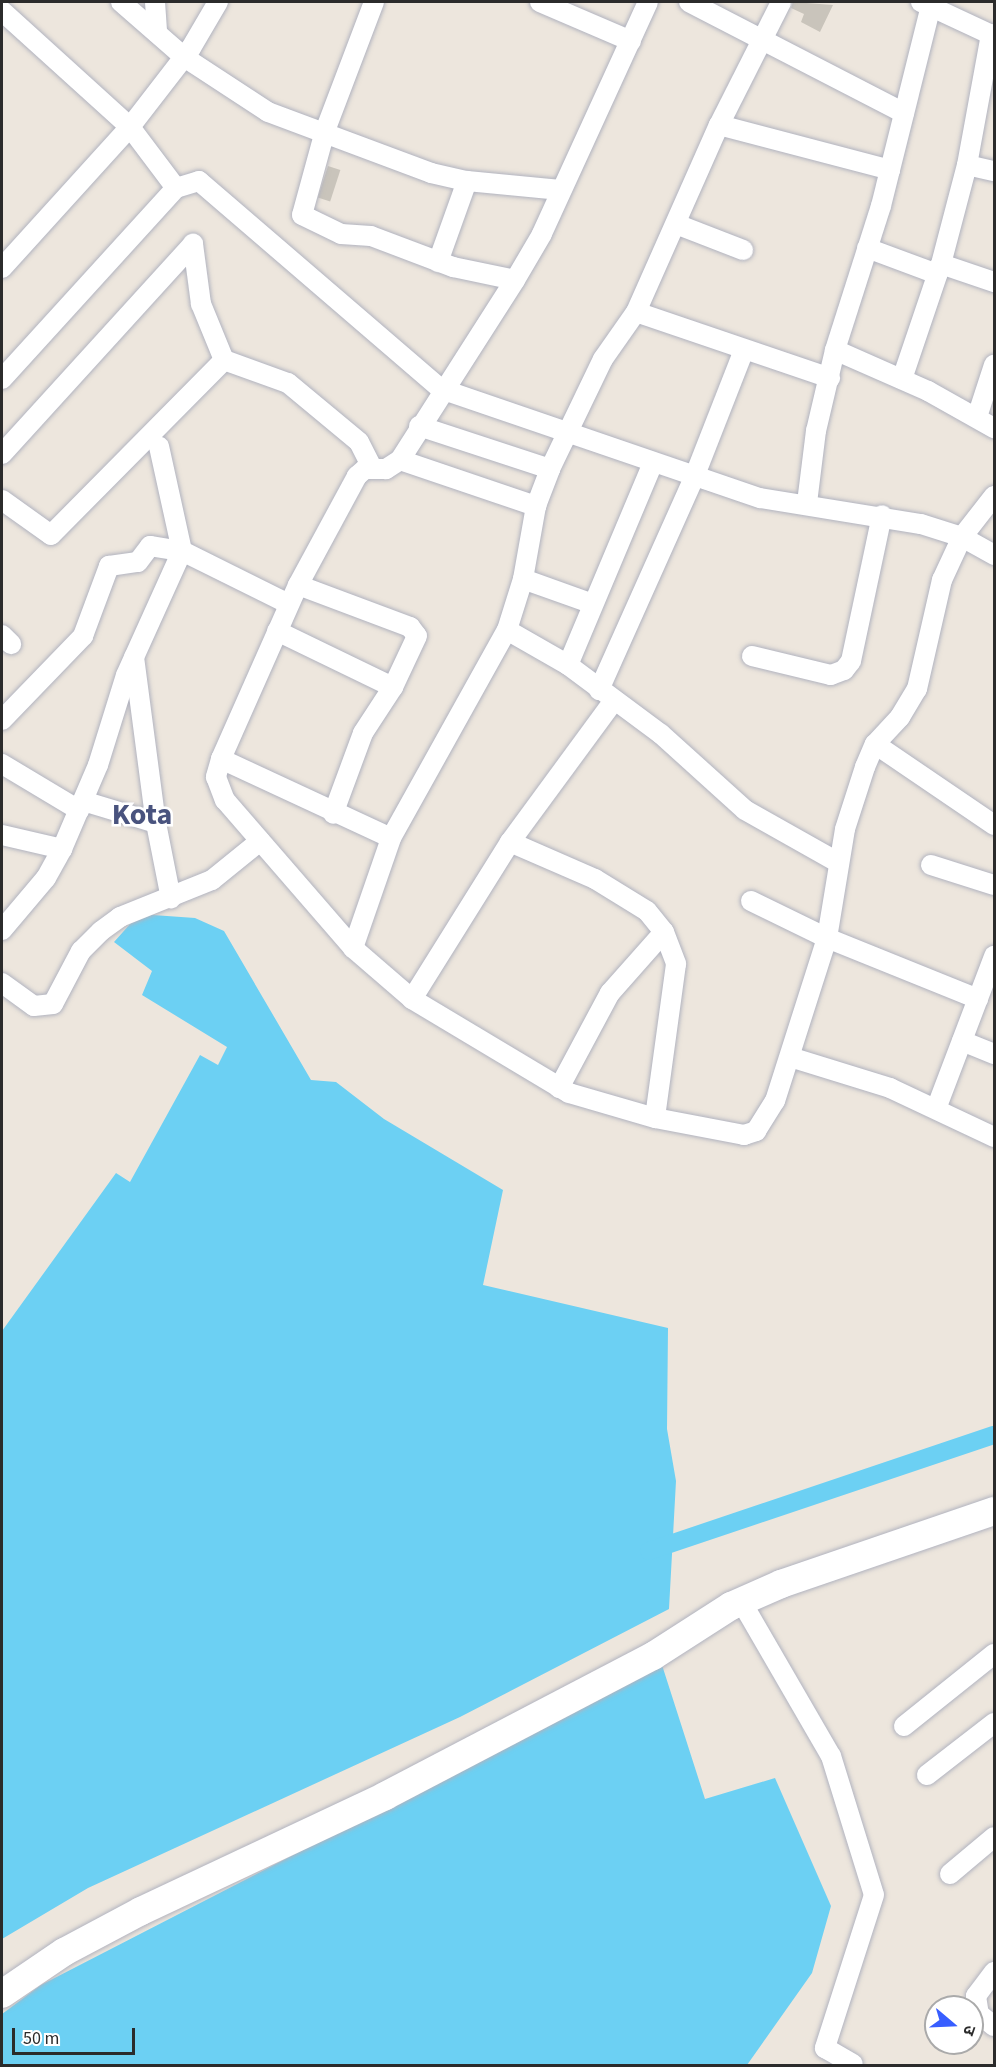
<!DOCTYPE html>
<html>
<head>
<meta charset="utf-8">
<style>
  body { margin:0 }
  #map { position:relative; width:996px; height:2067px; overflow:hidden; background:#ede6dd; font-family:"Source Sans 3","Noto Sans Devanagari",sans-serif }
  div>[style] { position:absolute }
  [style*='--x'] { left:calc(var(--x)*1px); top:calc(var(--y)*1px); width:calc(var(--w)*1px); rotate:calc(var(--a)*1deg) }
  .water>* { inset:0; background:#6cd0f3 }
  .canal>* { height:18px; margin:-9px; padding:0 9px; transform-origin:9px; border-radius:9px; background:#6cd0f3 }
  .building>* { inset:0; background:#c9c4bb; transform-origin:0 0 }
  .roads { filter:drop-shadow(0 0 2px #b1b3bf) drop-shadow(0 0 2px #b1b3bf) }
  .street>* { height:20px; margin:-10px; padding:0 10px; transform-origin:10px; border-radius:10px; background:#fff }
  .secondary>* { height:28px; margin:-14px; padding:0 14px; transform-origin:14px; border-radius:14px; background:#fff }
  span { translate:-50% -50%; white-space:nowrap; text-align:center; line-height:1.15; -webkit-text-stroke:5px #fff; paint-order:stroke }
  .town-label { font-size:30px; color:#49537e; font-weight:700 }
  .frame { position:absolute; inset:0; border:3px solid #2b2b2b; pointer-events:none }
  .north { position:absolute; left:924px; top:1995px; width:60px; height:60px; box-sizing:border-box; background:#fff; border:2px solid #aaa; border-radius:50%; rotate:109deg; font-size:16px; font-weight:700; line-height:24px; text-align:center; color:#2b2b2b }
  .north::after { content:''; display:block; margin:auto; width:21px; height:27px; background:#385eff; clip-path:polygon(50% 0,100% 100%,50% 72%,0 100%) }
  .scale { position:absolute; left:12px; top:2028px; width:123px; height:27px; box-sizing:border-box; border:3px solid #2b2b2b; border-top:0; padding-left:8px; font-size:18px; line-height:21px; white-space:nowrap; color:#2b2b2b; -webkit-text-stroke:4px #fff; paint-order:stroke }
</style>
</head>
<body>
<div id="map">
  <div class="water">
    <div style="clip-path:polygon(139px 914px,195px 918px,224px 931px,311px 1080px,336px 1082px,384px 1119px,503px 1190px,483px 1285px,668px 1328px,667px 1429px,676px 1481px,669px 1609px,460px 1717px,88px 1888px,2px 1939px,2px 1331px,116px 1173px,130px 1182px,200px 1055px,218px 1065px,227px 1047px,142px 995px,152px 971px,114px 942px)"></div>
    <div style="clip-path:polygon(662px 1665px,705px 1799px,775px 1778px,831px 1906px,812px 1973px,747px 2065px,2px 2065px,2px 2014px,41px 1985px)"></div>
  </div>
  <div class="canal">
    <div style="--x:649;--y:1551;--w:364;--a:-18.6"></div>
  </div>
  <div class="building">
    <div style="clip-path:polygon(793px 2px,833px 5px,820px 32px,801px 22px,804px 14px,791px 8px)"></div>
    <div style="left:328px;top:166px;width:13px;height:33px;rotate:18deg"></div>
  </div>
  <div class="roads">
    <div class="street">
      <div style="--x:121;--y:2;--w:84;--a:41.1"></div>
      <div style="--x:184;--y:57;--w:100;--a:33.2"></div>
      <div style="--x:268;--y:112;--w:174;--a:20.5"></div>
      <div style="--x:431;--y:173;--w:37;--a:13"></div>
      <div style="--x:467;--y:181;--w:94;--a:5.5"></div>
      <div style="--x:155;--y:2;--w:31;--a:86"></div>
      <div style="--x:374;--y:2;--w:138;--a:110.8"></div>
      <div style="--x:325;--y:131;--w:87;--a:105.3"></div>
      <div style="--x:302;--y:215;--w:43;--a:26"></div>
      <div style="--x:341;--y:234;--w:30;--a:4"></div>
      <div style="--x:371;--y:236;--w:88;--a:20.7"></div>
      <div style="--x:453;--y:267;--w:63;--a:11.8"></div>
      <div style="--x:540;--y:2;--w:99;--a:23.2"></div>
      <div style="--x:648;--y:2;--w:255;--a:114.6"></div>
      <div style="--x:542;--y:234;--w:53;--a:120.4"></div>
      <div style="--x:515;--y:280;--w:214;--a:122.6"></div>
      <div style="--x:400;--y:460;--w:17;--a:147"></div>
      <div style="--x:386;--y:469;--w:21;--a:180"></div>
      <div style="--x:365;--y:469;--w:11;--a:139"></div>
      <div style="--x:357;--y:476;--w:124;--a:118.4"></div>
      <div style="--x:298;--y:585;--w:190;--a:113.9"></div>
      <div style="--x:221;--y:759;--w:19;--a:106"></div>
      <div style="--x:216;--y:777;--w:25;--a:69"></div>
      <div style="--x:225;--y:800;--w:196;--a:49.1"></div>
      <div style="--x:353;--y:948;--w:78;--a:40.8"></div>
      <div style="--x:412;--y:999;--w:183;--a:30.9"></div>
      <div style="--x:569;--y:1093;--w:90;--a:16.2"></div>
      <div style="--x:655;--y:1118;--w:91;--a:10.8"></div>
      <div style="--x:744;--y:1135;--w:13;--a:-18"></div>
      <div style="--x:756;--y:1131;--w:36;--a:-58"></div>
      <div style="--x:775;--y:1101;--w:171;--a:-72.3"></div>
      <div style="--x:827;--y:938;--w:110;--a:-80.6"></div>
      <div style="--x:845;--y:829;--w:65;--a:-72.1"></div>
      <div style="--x:865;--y:767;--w:25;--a:-67"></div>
      <div style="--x:875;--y:744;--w:37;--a:-47"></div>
      <div style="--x:900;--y:717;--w:33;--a:-59"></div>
      <div style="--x:917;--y:689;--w:112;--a:-77.1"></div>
      <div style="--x:942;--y:580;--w:47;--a:-65.1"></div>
      <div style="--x:962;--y:537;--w:52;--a:-52"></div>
      <div style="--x:689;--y:2;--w:242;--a:27.3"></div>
      <div style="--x:921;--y:2;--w:81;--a:25"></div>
      <div style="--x:2;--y:11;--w:173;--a:42.2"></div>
      <div style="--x:130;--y:127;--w:76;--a:53"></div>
      <div style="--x:719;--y:125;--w:177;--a:14.7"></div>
      <div style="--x:967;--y:165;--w:28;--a:13"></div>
      <div style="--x:676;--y:224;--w:72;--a:21.2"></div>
      <div style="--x:867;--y:248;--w:75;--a:20.4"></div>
      <div style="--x:438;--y:262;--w:86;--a:-70.3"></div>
      <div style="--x:941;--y:264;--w:56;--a:18.8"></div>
      <div style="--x:2;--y:268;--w:190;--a:-47.8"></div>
      <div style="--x:130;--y:127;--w:100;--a:-52.3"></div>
      <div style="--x:191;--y:48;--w:53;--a:-59.6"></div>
      <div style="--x:636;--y:312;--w:205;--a:18.8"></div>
      <div style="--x:835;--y:350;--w:102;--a:23.8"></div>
      <div style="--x:928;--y:391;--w:76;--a:29.3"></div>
      <div style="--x:224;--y:360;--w:68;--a:19.8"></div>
      <div style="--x:288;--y:383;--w:92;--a:39.7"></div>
      <div style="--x:359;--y:442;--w:28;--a:63"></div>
      <div style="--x:2;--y:379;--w:258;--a:-47.7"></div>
      <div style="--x:176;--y:188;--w:24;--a:-17"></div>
      <div style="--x:199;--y:181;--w:319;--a:40.7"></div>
      <div style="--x:441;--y:389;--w:337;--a:18.9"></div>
      <div style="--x:760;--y:498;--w:163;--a:9.2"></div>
      <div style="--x:921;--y:524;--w:43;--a:17.6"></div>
      <div style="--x:962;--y:537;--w:37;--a:29"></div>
      <div style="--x:902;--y:379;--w:121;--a:-71.3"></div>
      <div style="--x:941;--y:264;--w:102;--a:-75.3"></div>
      <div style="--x:967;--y:165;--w:133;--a:-79.6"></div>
      <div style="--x:977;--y:417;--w:55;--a:-71.9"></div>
      <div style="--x:419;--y:426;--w:138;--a:18.2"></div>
      <div style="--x:2;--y:454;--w:284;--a:-47.7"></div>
      <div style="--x:400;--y:460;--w:144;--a:18.7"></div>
      <div style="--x:2;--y:500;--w:60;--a:35.5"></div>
      <div style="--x:51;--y:535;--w:246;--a:-45.3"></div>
      <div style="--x:224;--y:360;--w:61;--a:-112.3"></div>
      <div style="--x:201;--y:304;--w:61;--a:-97.6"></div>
      <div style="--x:807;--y:503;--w:73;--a:-82.9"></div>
      <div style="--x:816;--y:431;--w:83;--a:-76.8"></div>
      <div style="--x:835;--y:350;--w:151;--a:-72.3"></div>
      <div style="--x:881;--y:206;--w:210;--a:-76"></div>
      <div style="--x:523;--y:579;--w:74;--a:19.7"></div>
      <div style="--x:298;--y:585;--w:120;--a:20.6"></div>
      <div style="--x:410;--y:627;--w:11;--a:52"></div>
      <div style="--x:417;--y:636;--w:56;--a:115.2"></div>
      <div style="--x:393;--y:687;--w:55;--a:123.1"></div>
      <div style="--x:363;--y:733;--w:86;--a:110.3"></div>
      <div style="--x:507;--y:630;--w:70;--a:29.8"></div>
      <div style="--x:568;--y:665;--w:116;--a:36.6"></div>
      <div style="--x:661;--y:734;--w:113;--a:42.1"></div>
      <div style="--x:745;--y:810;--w:108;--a:29.4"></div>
      <div style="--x:277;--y:631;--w:129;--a:25.8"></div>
      <div style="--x:2;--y:635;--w:13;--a:45"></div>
      <div style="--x:752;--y:656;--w:81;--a:13.5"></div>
      <div style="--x:831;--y:675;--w:14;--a:-21"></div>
      <div style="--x:844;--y:670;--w:11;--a:-52"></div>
      <div style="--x:851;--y:661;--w:149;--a:-78"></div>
      <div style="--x:134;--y:657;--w:167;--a:82.5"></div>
      <div style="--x:156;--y:823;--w:77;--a:78.8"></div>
      <div style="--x:568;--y:665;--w:219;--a:-67.2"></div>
      <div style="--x:599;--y:690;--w:235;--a:-65.9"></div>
      <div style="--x:695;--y:475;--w:134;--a:-68.6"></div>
      <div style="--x:2;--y:720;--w:117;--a:-46"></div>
      <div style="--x:83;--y:636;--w:75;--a:-69.6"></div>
      <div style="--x:109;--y:566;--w:29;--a:-8"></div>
      <div style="--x:138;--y:562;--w:20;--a:-53"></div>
      <div style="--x:150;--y:546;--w:32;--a:9"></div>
      <div style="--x:182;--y:551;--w:119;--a:26.4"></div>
      <div style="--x:875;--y:744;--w:144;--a:34.2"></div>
      <div style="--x:221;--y:759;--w:187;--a:24.9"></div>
      <div style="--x:2;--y:764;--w:90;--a:30.9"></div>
      <div style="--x:83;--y:801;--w:76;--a:16.8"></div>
      <div style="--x:2;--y:835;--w:62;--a:13.1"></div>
      <div style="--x:510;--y:842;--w:93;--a:23.5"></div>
      <div style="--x:595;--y:879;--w:61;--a:31.6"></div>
      <div style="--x:647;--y:911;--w:27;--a:51"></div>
      <div style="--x:664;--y:932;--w:34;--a:69"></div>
      <div style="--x:676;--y:964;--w:155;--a:97.8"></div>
      <div style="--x:931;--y:865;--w:66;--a:17.6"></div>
      <div style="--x:751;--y:901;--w:85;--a:26"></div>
      <div style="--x:827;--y:938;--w:163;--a:22"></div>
      <div style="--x:2;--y:930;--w:68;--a:-49.8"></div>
      <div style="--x:46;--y:878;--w:33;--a:-61"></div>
      <div style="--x:62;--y:849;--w:91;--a:-66.8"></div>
      <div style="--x:98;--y:765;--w:94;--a:-72.7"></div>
      <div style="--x:126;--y:675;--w:136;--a:-65.7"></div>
      <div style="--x:182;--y:551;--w:107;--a:-102.4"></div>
      <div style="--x:353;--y:948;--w:116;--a:-70.9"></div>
      <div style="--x:391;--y:838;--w:238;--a:-60.9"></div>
      <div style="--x:507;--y:630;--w:53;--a:-72.6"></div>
      <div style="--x:523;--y:579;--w:74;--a:-79.9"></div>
      <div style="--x:536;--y:506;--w:40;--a:-69"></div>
      <div style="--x:550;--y:469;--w:122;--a:-64.3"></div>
      <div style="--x:603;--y:359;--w:57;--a:-54.9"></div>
      <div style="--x:636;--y:312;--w:205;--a:-66.1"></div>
      <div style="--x:719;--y:125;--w:138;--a:-63.2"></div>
      <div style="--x:2;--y:983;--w:39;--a:36"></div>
      <div style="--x:34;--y:1006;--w:19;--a:-6"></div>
      <div style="--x:53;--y:1004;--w:60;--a:-62.2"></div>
      <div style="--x:81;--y:951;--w:28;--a:-45"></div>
      <div style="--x:101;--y:931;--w:24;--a:-36"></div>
      <div style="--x:120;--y:917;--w:99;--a:-21.9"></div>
      <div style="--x:212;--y:880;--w:62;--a:-39.1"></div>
      <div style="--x:412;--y:999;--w:185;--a:-58"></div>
      <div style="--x:510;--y:842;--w:174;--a:-53.7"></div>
      <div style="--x:962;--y:1041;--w:35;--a:22"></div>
      <div style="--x:790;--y:1057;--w:105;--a:17.2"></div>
      <div style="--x:890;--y:1088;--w:115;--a:25.2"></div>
      <div style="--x:559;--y:1088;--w:108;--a:-61.8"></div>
      <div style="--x:610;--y:993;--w:81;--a:-48.5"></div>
      <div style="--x:936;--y:1109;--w:164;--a:-69.2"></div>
      <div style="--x:741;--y:1601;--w:179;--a:59.9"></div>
      <div style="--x:831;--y:1756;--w:145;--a:72.8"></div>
      <div style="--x:874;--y:1895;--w:161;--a:107.8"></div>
      <div style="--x:825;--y:2048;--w:32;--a:30"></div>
      <div style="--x:904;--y:1726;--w:115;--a:-38.7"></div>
      <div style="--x:927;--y:1775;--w:85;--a:-37.8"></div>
      <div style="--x:950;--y:1874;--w:57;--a:-40.1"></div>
      <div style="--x:994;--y:1972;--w:30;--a:127"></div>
      <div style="--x:976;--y:1996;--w:18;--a:81"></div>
      <div style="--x:979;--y:2014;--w:19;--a:39"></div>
    </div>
    <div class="secondary">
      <div style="--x:2;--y:1994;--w:75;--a:-34.1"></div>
      <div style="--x:64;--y:1952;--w:87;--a:-28"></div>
      <div style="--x:141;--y:1911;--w:270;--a:-25.2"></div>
      <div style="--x:385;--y:1796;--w:302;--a:-27.6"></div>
      <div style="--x:653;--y:1656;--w:93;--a:-32.7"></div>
      <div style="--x:731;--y:1606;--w:55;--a:-23.7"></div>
      <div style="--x:781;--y:1584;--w:225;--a:-18.9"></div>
    </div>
  </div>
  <div class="town-label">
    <span style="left:142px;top:815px">Kota</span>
  </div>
  <div class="frame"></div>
  <div class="north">उ</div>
  <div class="scale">50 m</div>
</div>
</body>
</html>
